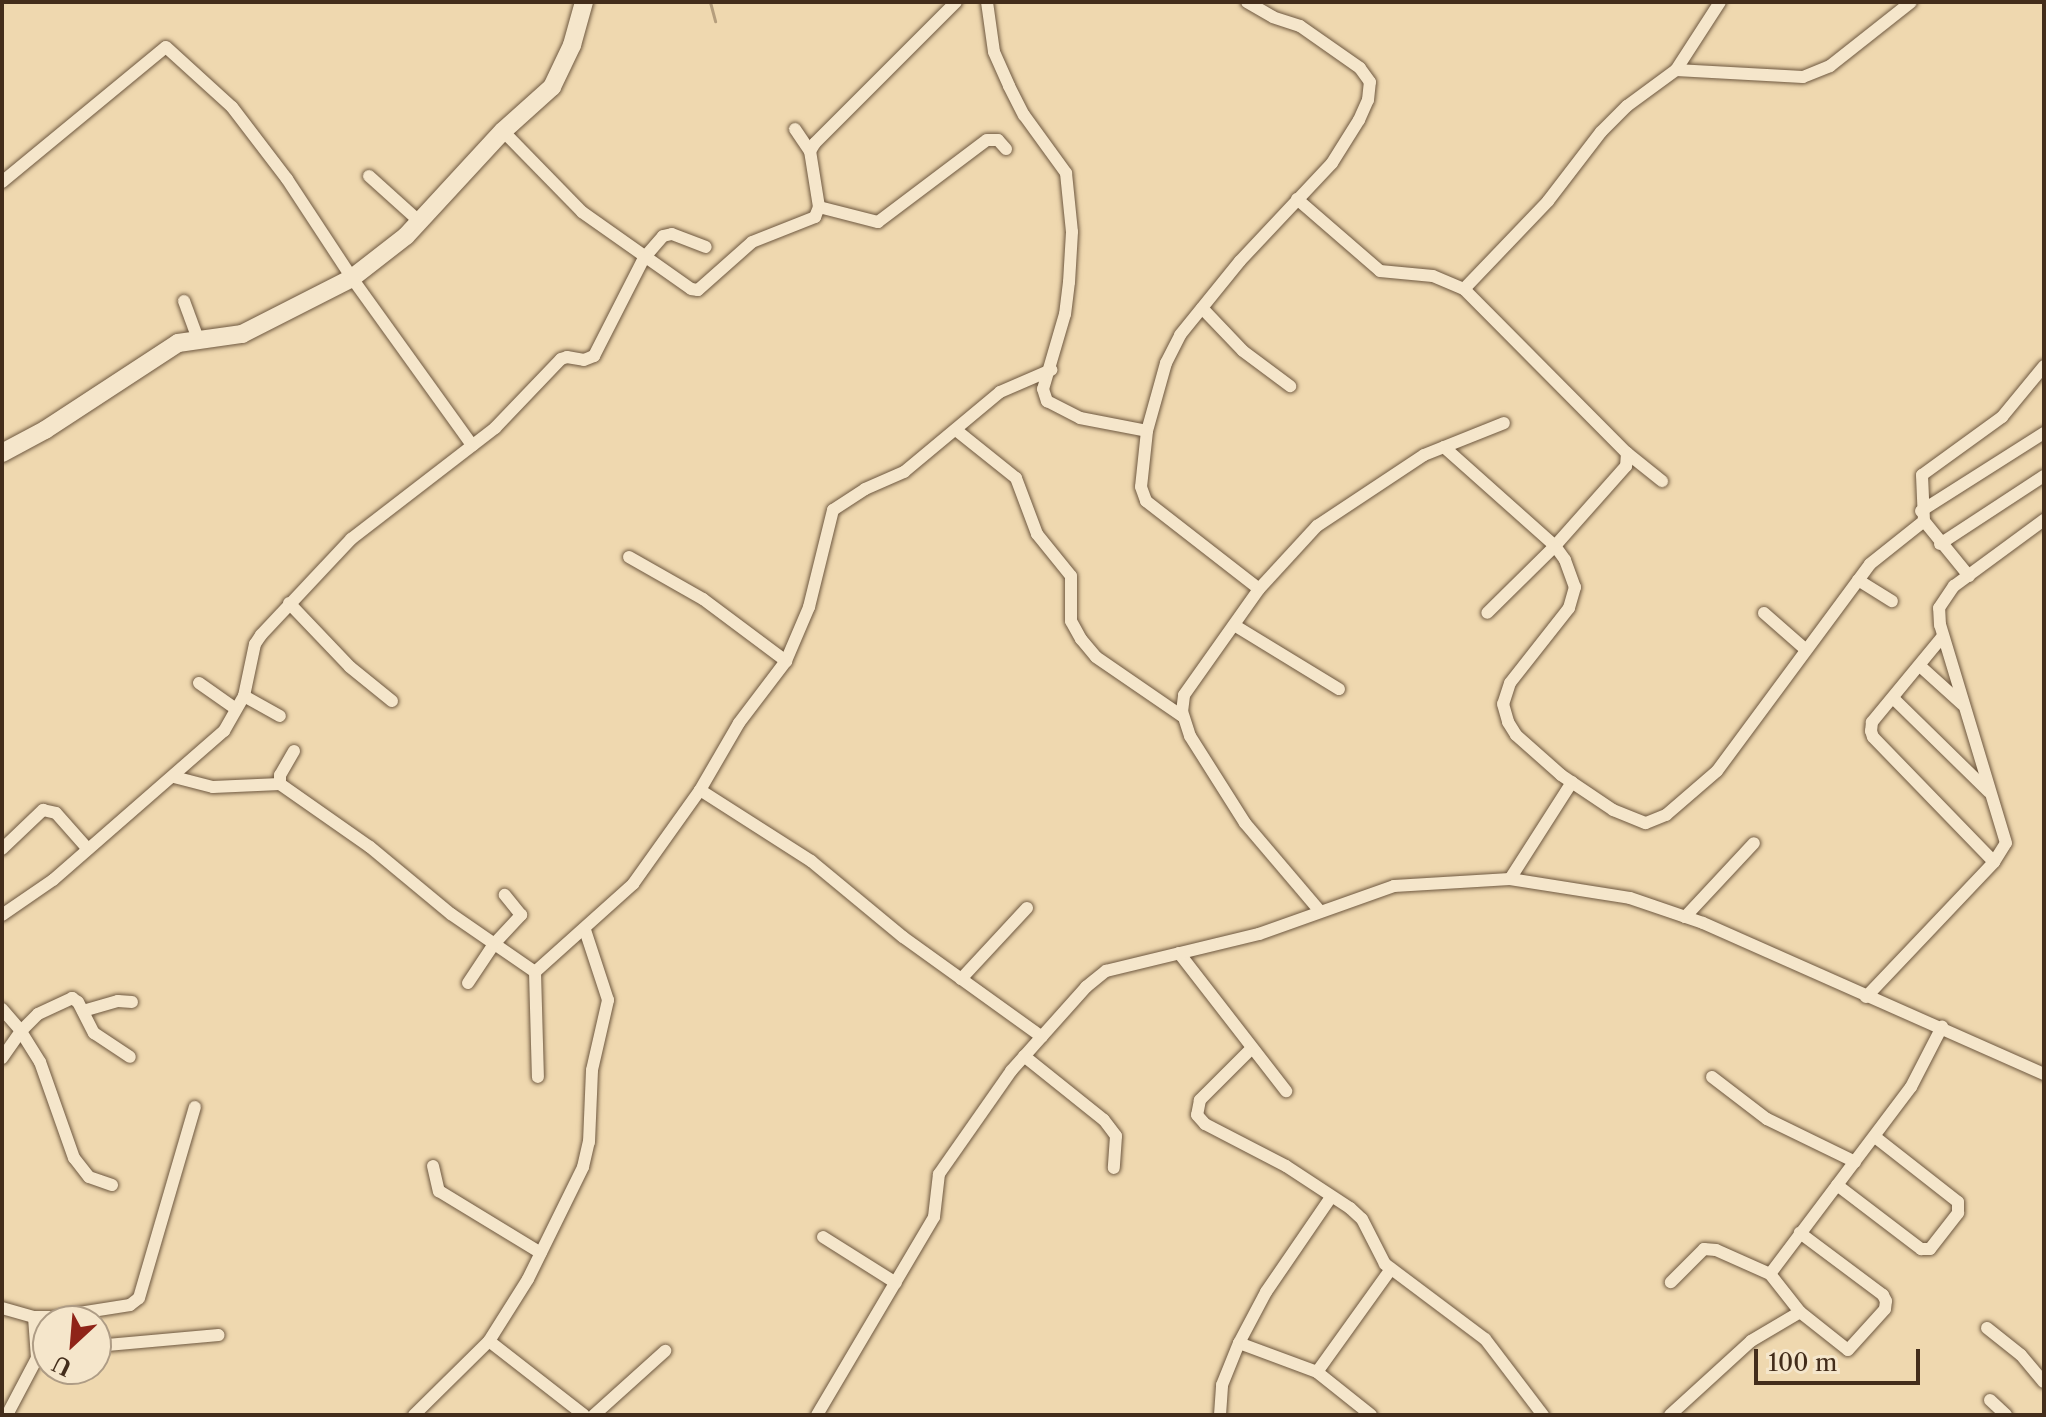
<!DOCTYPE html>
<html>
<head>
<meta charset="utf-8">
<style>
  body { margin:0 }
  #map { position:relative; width:2046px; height:1417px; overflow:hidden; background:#efd8af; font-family:"Libre Caslon Text",serif }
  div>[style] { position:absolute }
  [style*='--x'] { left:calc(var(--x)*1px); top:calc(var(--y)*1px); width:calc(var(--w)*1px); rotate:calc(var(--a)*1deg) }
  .stream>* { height:3px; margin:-1.5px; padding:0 1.5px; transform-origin:1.5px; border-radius:1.5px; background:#b59e7d }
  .roads { filter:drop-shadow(0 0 2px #6e5840) drop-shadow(0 0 2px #6e5840) }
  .street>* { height:12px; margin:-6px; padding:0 6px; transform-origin:6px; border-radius:6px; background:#f5e6cb }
  .secondary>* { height:18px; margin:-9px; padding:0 9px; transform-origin:9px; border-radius:9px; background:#f5e6cb }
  span { translate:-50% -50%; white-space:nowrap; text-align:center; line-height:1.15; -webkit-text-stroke:7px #f5e6cb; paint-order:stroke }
  .frame { position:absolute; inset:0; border:4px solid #432d1b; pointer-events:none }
  .north { position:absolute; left:32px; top:1305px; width:80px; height:80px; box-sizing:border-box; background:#f5e6cb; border:2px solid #ae9c85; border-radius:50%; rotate:206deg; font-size:22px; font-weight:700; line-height:32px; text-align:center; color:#432d1b }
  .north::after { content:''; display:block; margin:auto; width:28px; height:36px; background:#8f2418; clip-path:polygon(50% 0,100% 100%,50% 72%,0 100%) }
  .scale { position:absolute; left:1754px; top:1349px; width:166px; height:36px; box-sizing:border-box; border:4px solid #432d1b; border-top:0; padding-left:10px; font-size:24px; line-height:28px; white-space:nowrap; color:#432d1b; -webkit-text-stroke:6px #f5e6cb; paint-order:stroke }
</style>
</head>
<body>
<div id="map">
  <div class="stream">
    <div style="--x:710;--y:2;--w:20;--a:75"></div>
  </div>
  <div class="roads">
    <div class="street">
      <div style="--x:987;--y:2;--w:50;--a:82"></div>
      <div style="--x:994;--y:52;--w:37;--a:66"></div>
      <div style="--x:1009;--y:86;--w:33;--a:63"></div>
      <div style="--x:1024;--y:115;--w:72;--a:54.1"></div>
      <div style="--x:1066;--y:173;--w:59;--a:84.2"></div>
      <div style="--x:1072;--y:232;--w:50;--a:93.4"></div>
      <div style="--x:1069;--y:282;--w:32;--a:97"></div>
      <div style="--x:1065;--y:314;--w:78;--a:106.3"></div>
      <div style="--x:1043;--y:389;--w:13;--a:72"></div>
      <div style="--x:1047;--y:401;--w:37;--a:27"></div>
      <div style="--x:1080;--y:418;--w:68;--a:11"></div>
      <div style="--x:1147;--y:431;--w:56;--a:96.1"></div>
      <div style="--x:1141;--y:487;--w:15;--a:70"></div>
      <div style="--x:1146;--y:501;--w:143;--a:37.9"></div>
      <div style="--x:1676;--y:70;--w:127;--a:3.2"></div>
      <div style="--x:1803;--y:77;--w:29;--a:-22"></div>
      <div style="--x:1830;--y:66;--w:103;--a:-38.3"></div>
      <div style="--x:795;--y:129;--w:27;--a:56"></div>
      <div style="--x:503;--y:131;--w:113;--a:45.7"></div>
      <div style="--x:582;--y:212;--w:133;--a:35.2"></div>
      <div style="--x:691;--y:289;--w:7;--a:8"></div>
      <div style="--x:698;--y:290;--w:72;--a:-41.6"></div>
      <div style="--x:752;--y:242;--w:68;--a:-21.6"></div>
      <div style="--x:815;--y:217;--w:11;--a:-68"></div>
      <div style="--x:819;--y:207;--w:57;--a:-99.1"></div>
      <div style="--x:810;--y:151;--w:9;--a:-58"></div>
      <div style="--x:815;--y:143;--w:199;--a:-45"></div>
      <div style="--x:369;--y:176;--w:67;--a:42"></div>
      <div style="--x:2;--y:182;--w:212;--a:-39.5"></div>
      <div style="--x:166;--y:47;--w:89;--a:42.3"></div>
      <div style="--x:232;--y:107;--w:91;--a:52.6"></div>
      <div style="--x:287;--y:179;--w:118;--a:56.7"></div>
      <div style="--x:352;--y:278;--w:206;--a:54.3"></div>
      <div style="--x:1297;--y:199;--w:110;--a:40.9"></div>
      <div style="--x:1380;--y:271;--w:53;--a:5.4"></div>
      <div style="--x:1433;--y:276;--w:34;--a:23"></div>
      <div style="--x:1464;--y:289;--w:231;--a:45.2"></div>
      <div style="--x:1627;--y:453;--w:13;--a:94"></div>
      <div style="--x:1626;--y:466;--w:107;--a:131.6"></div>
      <div style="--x:1555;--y:546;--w:95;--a:135.4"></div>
      <div style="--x:819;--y:207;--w:61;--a:14.3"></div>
      <div style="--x:878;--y:222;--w:136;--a:-37"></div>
      <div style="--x:987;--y:140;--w:11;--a:0"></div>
      <div style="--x:998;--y:140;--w:12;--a:48"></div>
      <div style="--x:1464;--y:289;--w:122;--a:-46.3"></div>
      <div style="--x:1548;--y:201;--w:87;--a:-52.5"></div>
      <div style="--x:1601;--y:132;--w:37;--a:-45"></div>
      <div style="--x:1627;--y:106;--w:61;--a:-36.3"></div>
      <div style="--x:1676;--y:70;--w:81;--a:-57.1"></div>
      <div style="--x:184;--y:301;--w:40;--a:69.8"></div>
      <div style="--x:1202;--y:308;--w:59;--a:46.4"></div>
      <div style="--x:1243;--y:351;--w:59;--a:36.7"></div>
      <div style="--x:956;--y:430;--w:77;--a:38.7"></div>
      <div style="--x:1016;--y:478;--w:60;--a:69.4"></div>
      <div style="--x:1037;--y:534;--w:54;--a:51"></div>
      <div style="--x:1071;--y:576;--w:45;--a:90"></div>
      <div style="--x:1071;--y:621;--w:21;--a:61"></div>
      <div style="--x:1081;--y:639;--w:23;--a:50"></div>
      <div style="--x:1096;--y:657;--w:104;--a:34.5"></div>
      <div style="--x:1147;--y:431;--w:71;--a:-74.4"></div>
      <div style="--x:1166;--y:363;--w:31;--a:-63"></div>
      <div style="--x:1180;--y:335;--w:95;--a:-51"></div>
      <div style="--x:1240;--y:261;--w:134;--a:-46.8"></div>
      <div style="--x:1332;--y:163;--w:51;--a:-57.9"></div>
      <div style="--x:1359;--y:120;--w:22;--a:-66"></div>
      <div style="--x:1368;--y:100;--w:18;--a:-84"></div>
      <div style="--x:1370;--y:82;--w:17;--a:-126"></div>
      <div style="--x:1360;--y:68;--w:73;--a:-145"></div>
      <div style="--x:1300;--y:26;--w:28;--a:-162"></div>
      <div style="--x:1273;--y:17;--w:30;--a:-150"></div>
      <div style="--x:1444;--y:447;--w:149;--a:41.7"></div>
      <div style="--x:1555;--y:546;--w:17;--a:54"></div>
      <div style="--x:1565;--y:560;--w:29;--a:70"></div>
      <div style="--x:1575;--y:587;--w:22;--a:106"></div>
      <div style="--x:1569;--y:608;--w:95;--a:128.2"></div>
      <div style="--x:1510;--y:683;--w:22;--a:108"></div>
      <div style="--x:1503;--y:704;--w:19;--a:74"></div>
      <div style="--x:1508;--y:722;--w:15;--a:58"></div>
      <div style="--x:1516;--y:735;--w:60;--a:41.6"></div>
      <div style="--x:1561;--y:775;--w:63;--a:33.9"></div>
      <div style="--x:1613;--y:810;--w:35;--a:22"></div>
      <div style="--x:1646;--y:823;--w:22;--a:-22"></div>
      <div style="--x:1666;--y:815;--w:67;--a:-40.8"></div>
      <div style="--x:1717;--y:771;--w:257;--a:-53.5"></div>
      <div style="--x:1870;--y:564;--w:69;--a:-38.5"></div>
      <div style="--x:1627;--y:453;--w:45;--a:38.7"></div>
      <div style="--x:1921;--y:511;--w:146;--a:-32.4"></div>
      <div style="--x:1940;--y:544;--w:124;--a:-33.2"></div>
      <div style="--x:629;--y:557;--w:85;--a:29.6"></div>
      <div style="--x:703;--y:599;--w:104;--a:36.8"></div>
      <div style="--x:786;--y:661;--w:78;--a:127.2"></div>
      <div style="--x:739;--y:723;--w:78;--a:120.2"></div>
      <div style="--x:1969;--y:576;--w:71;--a:-129.3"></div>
      <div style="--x:1924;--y:521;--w:46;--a:-92.5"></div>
      <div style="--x:1922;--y:475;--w:99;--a:-35.9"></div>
      <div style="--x:2002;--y:417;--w:66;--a:-50.5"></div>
      <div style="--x:1858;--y:580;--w:40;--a:32"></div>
      <div style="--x:289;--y:603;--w:88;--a:46.4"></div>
      <div style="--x:350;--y:667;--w:54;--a:39"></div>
      <div style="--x:1764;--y:613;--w:55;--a:41.3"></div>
      <div style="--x:1234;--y:625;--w:123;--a:31.4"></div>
      <div style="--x:1943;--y:636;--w:112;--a:129.5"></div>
      <div style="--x:1872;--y:722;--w:9;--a:96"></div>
      <div style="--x:1871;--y:731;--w:6;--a:72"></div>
      <div style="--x:1873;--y:737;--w:174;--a:45.9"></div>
      <div style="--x:786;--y:661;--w:59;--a:-66.9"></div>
      <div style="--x:809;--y:607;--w:100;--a:-76.1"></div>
      <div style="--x:833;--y:510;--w:38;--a:-33"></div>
      <div style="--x:865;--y:489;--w:43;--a:-23.6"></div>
      <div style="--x:904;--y:472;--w:125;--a:-39.8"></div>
      <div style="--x:1000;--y:392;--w:56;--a:-23.3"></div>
      <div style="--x:1920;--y:666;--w:57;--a:42.1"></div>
      <div style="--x:199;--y:683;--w:45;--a:35.1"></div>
      <div style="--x:244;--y:696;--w:41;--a:29.1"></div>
      <div style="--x:1893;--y:698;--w:134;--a:44.4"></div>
      <div style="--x:294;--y:751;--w:28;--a:120"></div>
      <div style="--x:280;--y:775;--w:9;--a:90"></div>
      <div style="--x:280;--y:784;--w:110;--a:35"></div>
      <div style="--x:370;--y:847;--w:105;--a:39.6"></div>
      <div style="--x:451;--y:914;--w:102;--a:34.6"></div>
      <div style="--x:535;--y:972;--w:132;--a:-41.9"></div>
      <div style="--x:633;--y:884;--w:115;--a:-54.5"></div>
      <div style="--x:700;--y:790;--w:132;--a:32.6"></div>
      <div style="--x:811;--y:861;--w:119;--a:39.6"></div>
      <div style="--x:903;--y:937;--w:171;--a:35.7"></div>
      <div style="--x:174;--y:777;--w:40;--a:14.4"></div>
      <div style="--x:213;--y:787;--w:67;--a:-2.6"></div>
      <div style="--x:2;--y:849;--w:57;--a:-43.6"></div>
      <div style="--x:43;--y:810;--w:13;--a:13"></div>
      <div style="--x:56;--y:813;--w:48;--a:48.4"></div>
      <div style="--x:1510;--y:879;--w:115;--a:-57.4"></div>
      <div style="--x:1319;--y:910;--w:114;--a:-130.4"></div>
      <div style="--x:1245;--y:823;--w:103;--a:-122.3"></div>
      <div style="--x:1190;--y:736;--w:25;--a:-108"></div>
      <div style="--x:1182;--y:712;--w:17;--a:-83"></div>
      <div style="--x:1184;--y:695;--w:130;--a:-54.7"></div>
      <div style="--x:1259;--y:589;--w:86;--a:-47.4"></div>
      <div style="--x:1317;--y:526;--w:128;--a:-33.6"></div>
      <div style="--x:1424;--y:455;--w:86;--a:-21.8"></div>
      <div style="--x:2;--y:915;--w:62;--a:-34.5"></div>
      <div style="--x:53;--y:880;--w:227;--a:-41.1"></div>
      <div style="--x:224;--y:731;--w:40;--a:-60.3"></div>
      <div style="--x:244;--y:696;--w:53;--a:-78.1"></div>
      <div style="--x:255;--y:644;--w:11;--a:-56"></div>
      <div style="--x:261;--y:635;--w:132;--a:-46.8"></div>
      <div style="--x:351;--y:539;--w:182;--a:-37.6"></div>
      <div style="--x:495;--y:428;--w:95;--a:-46.3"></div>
      <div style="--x:561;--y:359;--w:6;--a:-18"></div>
      <div style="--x:567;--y:357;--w:17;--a:10"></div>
      <div style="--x:584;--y:360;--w:11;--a:-22"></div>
      <div style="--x:594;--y:356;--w:110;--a:-63"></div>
      <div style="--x:644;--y:258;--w:29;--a:-49"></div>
      <div style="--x:663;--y:236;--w:9;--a:-13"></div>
      <div style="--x:672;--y:234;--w:36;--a:21"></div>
      <div style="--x:1685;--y:917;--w:101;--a:-47"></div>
      <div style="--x:1179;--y:953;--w:175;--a:52.2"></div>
      <div style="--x:535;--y:972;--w:105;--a:88.4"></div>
      <div style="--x:961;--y:979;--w:97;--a:-47.1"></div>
      <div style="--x:468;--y:983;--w:47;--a:-56.3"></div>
      <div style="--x:494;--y:944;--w:40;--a:-47"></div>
      <div style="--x:521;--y:915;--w:26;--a:-129"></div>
      <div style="--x:1866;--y:997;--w:186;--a:-46.5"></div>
      <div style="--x:1994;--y:862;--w:22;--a:-58"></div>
      <div style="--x:2006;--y:843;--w:228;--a:-106.8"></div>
      <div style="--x:1940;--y:625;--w:17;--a:-93"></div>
      <div style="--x:1939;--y:608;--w:27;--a:-56"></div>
      <div style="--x:1954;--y:586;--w:112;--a:-36.3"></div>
      <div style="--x:2;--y:1009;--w:29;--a:49"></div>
      <div style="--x:21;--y:1031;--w:33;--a:125"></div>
      <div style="--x:83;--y:1011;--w:36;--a:-16"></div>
      <div style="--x:118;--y:1001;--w:14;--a:4"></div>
      <div style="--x:1252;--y:1048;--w:74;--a:135"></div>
      <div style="--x:1200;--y:1100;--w:15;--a:101"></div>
      <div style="--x:1197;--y:1115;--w:12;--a:48"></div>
      <div style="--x:1205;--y:1124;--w:91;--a:27.4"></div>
      <div style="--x:1286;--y:1166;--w:77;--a:33.3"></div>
      <div style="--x:1350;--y:1208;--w:16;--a:43"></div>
      <div style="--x:1362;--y:1219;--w:51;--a:62.9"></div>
      <div style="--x:1385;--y:1264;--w:125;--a:36.9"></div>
      <div style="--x:1485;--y:1339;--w:96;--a:52.7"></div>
      <div style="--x:1024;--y:1056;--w:102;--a:38.7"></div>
      <div style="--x:1104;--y:1120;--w:20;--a:53"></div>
      <div style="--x:1116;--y:1136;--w:32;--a:94"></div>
      <div style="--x:1712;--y:1077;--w:69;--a:37.4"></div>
      <div style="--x:1767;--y:1119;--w:98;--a:26"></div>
      <div style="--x:433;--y:1166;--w:26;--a:77"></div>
      <div style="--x:439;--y:1191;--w:119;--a:31.3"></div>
      <div style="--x:112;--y:1185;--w:24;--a:-161"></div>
      <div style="--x:89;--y:1177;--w:24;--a:-128"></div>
      <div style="--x:74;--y:1158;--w:102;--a:-109.5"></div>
      <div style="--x:40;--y:1062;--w:36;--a:-122"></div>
      <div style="--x:21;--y:1031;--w:24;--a:-45"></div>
      <div style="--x:38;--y:1014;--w:38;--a:-25"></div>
      <div style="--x:72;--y:998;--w:7;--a:34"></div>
      <div style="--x:78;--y:1002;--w:35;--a:63"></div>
      <div style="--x:94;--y:1033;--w:43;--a:33.7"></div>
      <div style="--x:1837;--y:1185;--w:106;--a:37.3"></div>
      <div style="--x:1921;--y:1249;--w:9;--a:0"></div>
      <div style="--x:1930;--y:1249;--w:46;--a:-52.1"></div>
      <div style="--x:1958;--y:1213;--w:11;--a:-90"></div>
      <div style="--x:1958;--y:1202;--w:105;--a:-141.9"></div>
      <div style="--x:823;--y:1237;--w:86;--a:32.2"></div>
      <div style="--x:1770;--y:1274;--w:234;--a:-53"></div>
      <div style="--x:1911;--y:1087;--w:68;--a:-62.7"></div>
      <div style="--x:2;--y:1308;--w:33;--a:16"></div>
      <div style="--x:34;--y:1317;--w:20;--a:0"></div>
      <div style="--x:54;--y:1317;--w:77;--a:-9"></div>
      <div style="--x:130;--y:1305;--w:11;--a:-38"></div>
      <div style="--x:139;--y:1298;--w:199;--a:-73.7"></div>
      <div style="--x:1800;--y:1312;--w:61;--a:38.4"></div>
      <div style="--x:1848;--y:1350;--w:55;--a:-47.9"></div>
      <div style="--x:1885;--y:1309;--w:8;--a:-83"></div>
      <div style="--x:1886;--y:1301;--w:7;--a:-117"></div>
      <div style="--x:1883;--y:1295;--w:104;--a:-143.2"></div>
      <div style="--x:1987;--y:1328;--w:43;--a:38.5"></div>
      <div style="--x:2021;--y:1355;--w:35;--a:50"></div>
      <div style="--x:489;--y:1341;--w:73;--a:-57.8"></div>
      <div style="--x:528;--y:1279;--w:125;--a:-63.8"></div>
      <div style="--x:583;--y:1167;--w:26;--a:-77"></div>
      <div style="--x:589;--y:1142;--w:72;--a:-87.6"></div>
      <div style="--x:592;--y:1070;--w:72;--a:-77.1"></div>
      <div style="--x:608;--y:1000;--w:74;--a:-108.2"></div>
      <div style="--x:1239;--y:1343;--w:83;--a:20.4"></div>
      <div style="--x:1317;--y:1372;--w:69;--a:38.5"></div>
      <div style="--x:96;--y:1346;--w:123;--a:-5.1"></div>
      <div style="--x:1317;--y:1372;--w:127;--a:-54.3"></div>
      <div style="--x:1990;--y:1400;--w:22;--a:43"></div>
      <div style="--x:7;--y:1415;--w:64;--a:-62.2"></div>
      <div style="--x:37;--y:1358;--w:41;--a:-94.2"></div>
      <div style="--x:414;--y:1415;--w:105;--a:-44.6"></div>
      <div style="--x:489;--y:1341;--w:120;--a:37.9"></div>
      <div style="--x:594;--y:1415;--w:96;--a:-42"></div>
      <div style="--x:817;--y:1415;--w:230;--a:-59.4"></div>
      <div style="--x:934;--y:1217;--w:43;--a:-83.4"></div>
      <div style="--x:939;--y:1174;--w:126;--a:-55"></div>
      <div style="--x:1011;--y:1071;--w:113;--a:-48.2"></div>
      <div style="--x:1086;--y:987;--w:26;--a:-39"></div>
      <div style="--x:1106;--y:971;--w:157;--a:-13.6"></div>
      <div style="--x:1259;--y:934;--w:143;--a:-19.6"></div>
      <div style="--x:1394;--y:886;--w:116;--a:-3.5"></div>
      <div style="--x:1510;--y:879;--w:121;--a:9"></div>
      <div style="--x:1630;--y:898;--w:77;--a:18.9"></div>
      <div style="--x:1703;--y:923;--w:373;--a:23.9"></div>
      <div style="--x:1220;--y:1415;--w:30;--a:-86"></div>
      <div style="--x:1222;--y:1385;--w:45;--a:-68"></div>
      <div style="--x:1239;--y:1343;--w:58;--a:-62.1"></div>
      <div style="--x:1266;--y:1292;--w:115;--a:-55.6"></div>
      <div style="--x:1670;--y:1415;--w:110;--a:-42.4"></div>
      <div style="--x:1751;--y:1341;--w:57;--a:-30.6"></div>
      <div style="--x:1800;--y:1312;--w:48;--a:-128.3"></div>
      <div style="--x:1770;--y:1274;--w:59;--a:-156"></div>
      <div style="--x:1716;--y:1250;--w:12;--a:-175"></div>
      <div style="--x:1704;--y:1249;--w:47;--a:135"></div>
    </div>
    <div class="secondary">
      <div style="--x:2;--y:453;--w:49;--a:-28.1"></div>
      <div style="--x:45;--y:430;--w:159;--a:-33.2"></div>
      <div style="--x:178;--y:343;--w:65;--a:-8"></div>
      <div style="--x:242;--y:334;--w:123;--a:-27"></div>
      <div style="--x:352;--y:278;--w:68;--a:-37.9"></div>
      <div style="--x:406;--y:236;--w:143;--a:-47.3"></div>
      <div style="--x:503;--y:131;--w:66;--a:-41.9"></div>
      <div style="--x:552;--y:87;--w:47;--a:-64.5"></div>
      <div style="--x:572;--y:45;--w:45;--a:-74.4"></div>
    </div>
  </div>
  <div class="frame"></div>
  <div class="north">U</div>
  <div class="scale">100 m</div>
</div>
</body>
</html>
